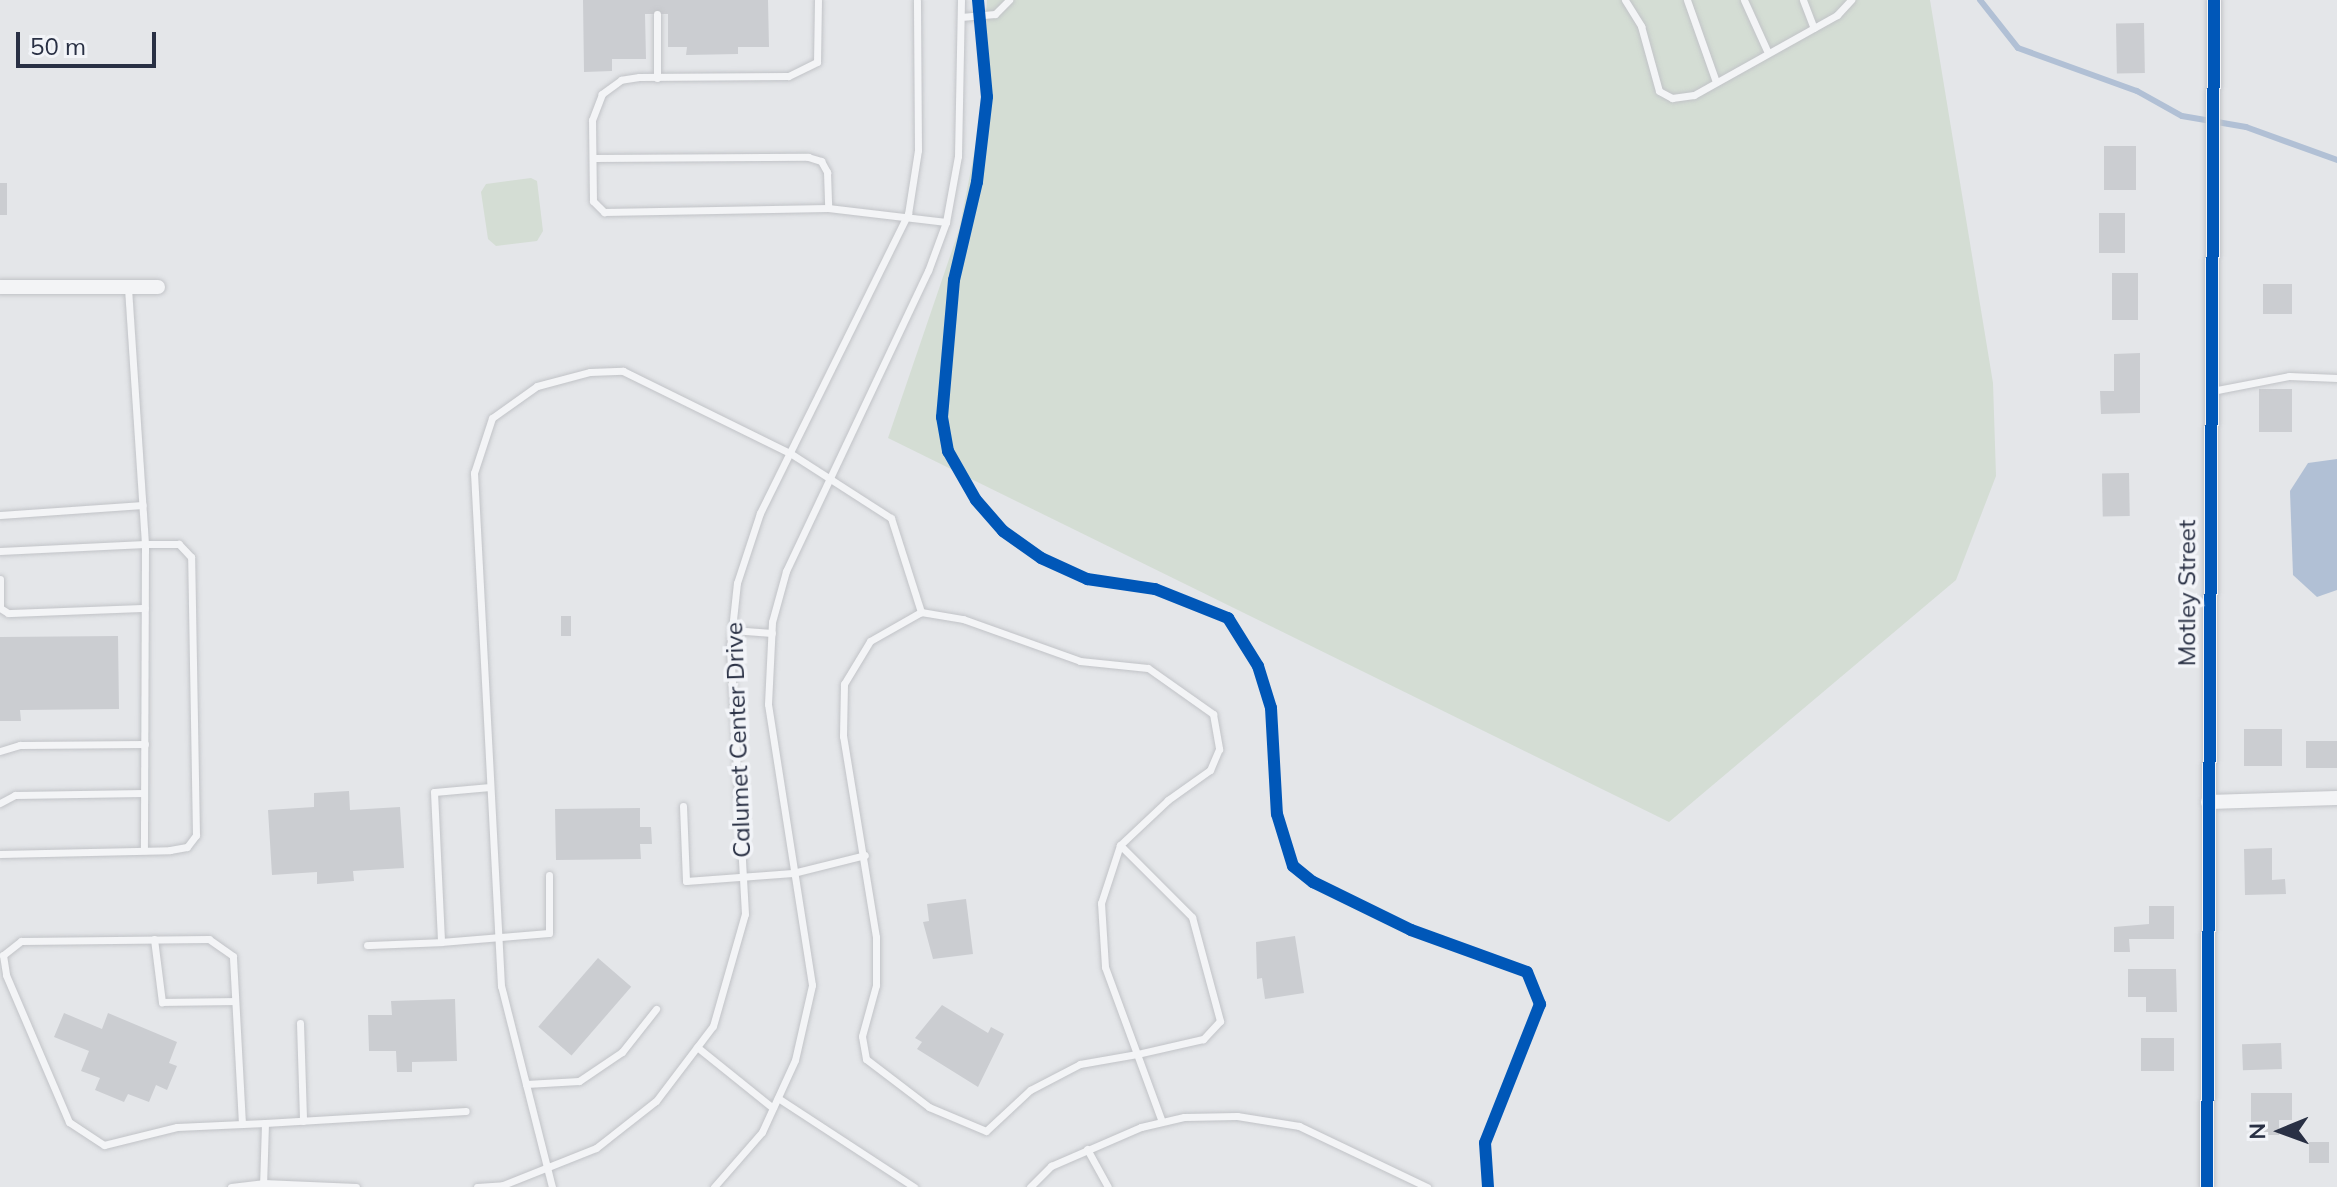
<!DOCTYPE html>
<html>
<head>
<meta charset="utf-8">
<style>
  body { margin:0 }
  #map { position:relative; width:2337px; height:1187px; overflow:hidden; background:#e4e6e9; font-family:Mulish,sans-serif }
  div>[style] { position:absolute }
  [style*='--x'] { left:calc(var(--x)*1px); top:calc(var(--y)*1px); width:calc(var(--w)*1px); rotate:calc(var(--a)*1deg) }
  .green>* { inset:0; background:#d4ddd4 }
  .water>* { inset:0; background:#b1c0d5 }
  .stream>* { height:6px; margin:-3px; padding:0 3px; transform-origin:3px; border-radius:3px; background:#b1c0d5 }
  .building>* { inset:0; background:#cbcdd1; transform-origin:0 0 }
  .roads { filter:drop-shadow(0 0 2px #c1c3c7) drop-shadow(0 0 2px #c1c3c7) }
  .lane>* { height:7px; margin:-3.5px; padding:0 3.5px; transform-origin:3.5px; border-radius:3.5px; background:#f3f4f6 }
  .street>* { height:14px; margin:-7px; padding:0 7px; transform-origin:7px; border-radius:7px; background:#f3f4f6 }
  .cycleway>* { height:12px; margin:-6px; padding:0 6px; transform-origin:6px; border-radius:6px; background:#0057b8 }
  span { translate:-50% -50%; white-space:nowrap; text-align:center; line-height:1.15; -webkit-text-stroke:7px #f2f4f8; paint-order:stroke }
  .street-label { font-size:24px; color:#293044 }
  .north { position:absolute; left:2241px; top:1091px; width:80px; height:80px; -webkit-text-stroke:6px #f2f4f8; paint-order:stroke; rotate:269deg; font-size:22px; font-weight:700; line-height:32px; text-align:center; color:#293044 }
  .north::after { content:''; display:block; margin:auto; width:28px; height:36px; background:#293044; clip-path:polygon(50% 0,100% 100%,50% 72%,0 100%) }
  .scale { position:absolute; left:16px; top:32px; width:140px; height:36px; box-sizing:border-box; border:4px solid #293044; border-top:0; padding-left:10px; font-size:24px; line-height:28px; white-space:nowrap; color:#293044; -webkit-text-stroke:6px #f2f4f8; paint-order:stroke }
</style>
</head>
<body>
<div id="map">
  <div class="green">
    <div style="clip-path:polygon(987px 0,1930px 0,1993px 383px,1996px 476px,1956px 580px,1669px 822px,888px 438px,959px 230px,980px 124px)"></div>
    <div style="clip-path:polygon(531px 178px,537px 181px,543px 231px,537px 241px,496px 246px,488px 239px,481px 192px,486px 184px)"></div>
  </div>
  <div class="water">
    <div style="clip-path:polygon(2337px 459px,2337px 590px,2317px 597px,2293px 575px,2290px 491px,2308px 463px)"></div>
  </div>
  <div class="stream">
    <div style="--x:1980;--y:0;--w:61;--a:51.6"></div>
    <div style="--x:2018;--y:48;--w:127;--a:19.9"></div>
    <div style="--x:2137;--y:91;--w:51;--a:29.1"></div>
    <div style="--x:2182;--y:116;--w:65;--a:9.8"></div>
    <div style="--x:2246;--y:127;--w:97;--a:19.9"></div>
  </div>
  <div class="building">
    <div style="clip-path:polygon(583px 0,768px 0,769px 47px,738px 47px,738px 54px,686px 55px,687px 47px,668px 47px,668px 14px,645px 14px,646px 59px,612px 59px,612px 71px,584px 72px)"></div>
    <div style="left:2144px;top:23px;width:50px;height:28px;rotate:89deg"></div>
    <div style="left:2104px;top:146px;width:32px;height:44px"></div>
    <div style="left:0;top:183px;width:7px;height:32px"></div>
    <div style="left:2099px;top:213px;width:26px;height:40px"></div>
    <div style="left:2112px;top:273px;width:26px;height:47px"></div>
    <div style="left:2263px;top:284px;width:29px;height:30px"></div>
    <div style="clip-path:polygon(2140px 353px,2140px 413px,2101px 414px,2100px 391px,2114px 391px,2114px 354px)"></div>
    <div style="left:2259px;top:389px;width:33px;height:43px"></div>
    <div style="left:2129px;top:473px;width:43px;height:27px;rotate:89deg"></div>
    <div style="left:561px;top:616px;width:10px;height:20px"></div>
    <div style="clip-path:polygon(118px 636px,119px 709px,20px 710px,21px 721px,0 721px,0 637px)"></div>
    <div style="left:2282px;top:729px;width:37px;height:38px;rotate:90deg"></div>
    <div style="left:2306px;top:741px;width:31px;height:27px"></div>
    <div style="clip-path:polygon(349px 791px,350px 810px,400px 807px,404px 868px,353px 871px,354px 881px,317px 884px,317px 872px,272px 875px,268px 810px,314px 807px,314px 793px)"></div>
    <div style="clip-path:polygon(640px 808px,640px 827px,651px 827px,652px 844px,640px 844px,641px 859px,556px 860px,555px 809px)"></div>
    <div style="clip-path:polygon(2272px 848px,2272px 880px,2285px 879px,2286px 894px,2245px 895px,2244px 849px)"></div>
    <div style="clip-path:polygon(966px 899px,973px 954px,933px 959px,923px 922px,929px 921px,927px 904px)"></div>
    <div style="clip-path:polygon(2149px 906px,2174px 906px,2174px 939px,2129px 939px,2130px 952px,2114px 952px,2114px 927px,2149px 924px)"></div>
    <div style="clip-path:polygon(1295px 936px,1304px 993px,1265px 999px,1262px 978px,1257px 979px,1256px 942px)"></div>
    <div style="left:598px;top:958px;width:44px;height:91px;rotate:41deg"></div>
    <div style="clip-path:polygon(2128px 969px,2176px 969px,2177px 1012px,2146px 1012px,2146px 997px,2128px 997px)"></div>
    <div style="clip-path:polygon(455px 999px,457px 1061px,412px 1062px,412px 1072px,397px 1072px,396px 1051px,369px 1051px,368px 1015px,392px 1015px,391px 1001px)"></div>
    <div style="clip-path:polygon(942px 1005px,988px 1033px,991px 1027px,1004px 1034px,978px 1087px,917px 1049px,922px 1042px,915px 1038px)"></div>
    <div style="clip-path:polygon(64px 1013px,102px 1029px,108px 1013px,177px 1042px,169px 1063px,177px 1066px,167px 1090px,156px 1085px,149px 1102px,128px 1094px,124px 1102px,95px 1090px,100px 1078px,81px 1071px,89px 1051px,54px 1037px)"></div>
    <div style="left:2174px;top:1038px;width:33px;height:33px;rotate:90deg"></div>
    <div style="left:2281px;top:1043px;width:26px;height:39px;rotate:88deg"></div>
    <div style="clip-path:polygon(2251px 1093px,2292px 1093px,2292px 1120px,2279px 1120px,2279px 1135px,2251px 1135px)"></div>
    <div style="left:2309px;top:1142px;width:20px;height:21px"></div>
  </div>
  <div class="roads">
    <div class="lane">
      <div style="--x:818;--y:0;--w:62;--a:90.9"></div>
      <div style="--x:817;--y:62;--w:32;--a:154"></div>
      <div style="--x:788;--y:76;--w:149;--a:179.6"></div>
      <div style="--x:639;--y:77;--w:18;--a:171"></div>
      <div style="--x:621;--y:80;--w:24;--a:144"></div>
      <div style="--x:602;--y:94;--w:28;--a:111"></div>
      <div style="--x:592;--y:120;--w:81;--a:89.3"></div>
      <div style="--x:593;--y:201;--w:16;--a:45"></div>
      <div style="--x:604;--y:212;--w:224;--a:-1"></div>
      <div style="--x:828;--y:208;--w:119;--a:6.8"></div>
      <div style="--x:1625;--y:0;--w:31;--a:58"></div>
      <div style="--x:1641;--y:26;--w:67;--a:74.5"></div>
      <div style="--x:1659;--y:91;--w:15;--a:28"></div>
      <div style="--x:1672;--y:98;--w:22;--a:-8"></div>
      <div style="--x:1694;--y:95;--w:164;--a:-29.2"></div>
      <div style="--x:1837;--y:15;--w:21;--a:-47"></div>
      <div style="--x:1687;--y:0;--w:87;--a:70.5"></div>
      <div style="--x:1744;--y:0;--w:58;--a:65.6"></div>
      <div style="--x:1803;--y:0;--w:30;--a:69"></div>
      <div style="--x:657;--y:14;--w:64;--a:90"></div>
      <div style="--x:961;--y:17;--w:34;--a:-5"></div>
      <div style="--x:995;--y:14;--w:20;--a:-45"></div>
      <div style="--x:593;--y:158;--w:215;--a:-0.3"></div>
      <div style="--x:808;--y:157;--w:14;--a:17"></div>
      <div style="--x:821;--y:161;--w:13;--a:61"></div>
      <div style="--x:827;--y:172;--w:36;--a:88"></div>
      <div style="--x:2212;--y:391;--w:78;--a:-11"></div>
      <div style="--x:2289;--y:376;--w:48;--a:2.4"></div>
      <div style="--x:0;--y:515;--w:143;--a:-4"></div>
      <div style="--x:0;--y:551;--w:145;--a:-2.8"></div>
      <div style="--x:145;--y:544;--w:306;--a:90.2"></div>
      <div style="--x:0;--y:579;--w:29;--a:90"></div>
      <div style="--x:0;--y:608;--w:9;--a:32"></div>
      <div style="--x:8;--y:613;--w:137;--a:-2.1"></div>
      <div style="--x:732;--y:630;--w:40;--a:4.3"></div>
      <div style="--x:0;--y:751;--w:21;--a:-17"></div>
      <div style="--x:20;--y:745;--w:125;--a:-0.5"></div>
      <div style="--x:490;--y:787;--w:56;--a:174.9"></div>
      <div style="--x:434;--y:792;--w:150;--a:87.3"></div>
      <div style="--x:441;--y:942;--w:108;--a:-4.8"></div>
      <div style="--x:549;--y:933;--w:58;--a:-90"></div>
      <div style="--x:0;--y:803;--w:17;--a:-28"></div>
      <div style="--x:15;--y:795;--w:129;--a:-0.9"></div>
      <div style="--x:683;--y:806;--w:75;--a:87.7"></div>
      <div style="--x:686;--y:881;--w:107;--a:-4.3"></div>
      <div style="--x:793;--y:873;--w:74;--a:-14"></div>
      <div style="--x:1120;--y:845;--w:102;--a:45"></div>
      <div style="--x:1192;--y:917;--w:108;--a:74.9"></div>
      <div style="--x:1220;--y:1021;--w:25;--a:133"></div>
      <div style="--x:1203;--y:1039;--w:68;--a:167.2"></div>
      <div style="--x:1137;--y:1054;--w:58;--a:170"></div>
      <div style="--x:1080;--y:1064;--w:56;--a:152.5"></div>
      <div style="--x:1030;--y:1090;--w:60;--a:137"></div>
      <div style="--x:986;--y:1131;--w:62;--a:-157.2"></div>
      <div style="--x:929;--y:1107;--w:79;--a:-142.7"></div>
      <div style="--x:866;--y:1059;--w:23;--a:-100"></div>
      <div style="--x:862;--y:1036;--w:53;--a:-74.6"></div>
      <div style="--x:876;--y:985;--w:48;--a:-90"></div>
      <div style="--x:876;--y:937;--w:204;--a:-99.3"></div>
      <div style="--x:843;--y:736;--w:52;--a:-88.9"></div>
      <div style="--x:844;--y:684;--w:50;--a:-58.8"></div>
      <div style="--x:870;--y:641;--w:59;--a:-29.6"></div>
      <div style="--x:921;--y:612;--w:43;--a:9.5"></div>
      <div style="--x:963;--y:619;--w:124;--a:19.7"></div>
      <div style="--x:1080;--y:661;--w:68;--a:5.9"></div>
      <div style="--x:1148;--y:668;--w:80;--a:35.3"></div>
      <div style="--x:1213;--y:714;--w:36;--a:80"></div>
      <div style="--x:1219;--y:749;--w:23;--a:113"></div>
      <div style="--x:1210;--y:770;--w:52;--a:144.5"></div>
      <div style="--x:1168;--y:800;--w:66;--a:136.8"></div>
      <div style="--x:1120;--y:845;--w:61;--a:108.1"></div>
      <div style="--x:1101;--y:903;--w:64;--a:86.4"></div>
      <div style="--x:1105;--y:967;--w:93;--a:69.8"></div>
      <div style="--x:1137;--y:1054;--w:72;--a:69.8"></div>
      <div style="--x:0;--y:854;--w:170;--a:-1.3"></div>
      <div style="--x:170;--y:850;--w:17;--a:-10"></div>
      <div style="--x:187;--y:847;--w:15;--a:-53"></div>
      <div style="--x:196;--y:835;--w:278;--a:-91"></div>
      <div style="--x:191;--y:557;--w:18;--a:-133"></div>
      <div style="--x:179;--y:544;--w:34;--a:180"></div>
      <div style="--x:145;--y:544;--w:258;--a:-93.8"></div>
      <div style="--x:154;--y:939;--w:64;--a:82.8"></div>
      <div style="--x:162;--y:1002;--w:73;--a:-0.8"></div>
      <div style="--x:367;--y:945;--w:74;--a:-2.3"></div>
      <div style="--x:300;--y:1023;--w:98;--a:88.2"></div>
      <div style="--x:697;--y:1047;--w:97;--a:38.8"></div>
      <div style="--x:526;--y:1084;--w:53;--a:-3.2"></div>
      <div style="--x:579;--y:1081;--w:52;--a:-34"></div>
      <div style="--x:622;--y:1052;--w:55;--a:-51.7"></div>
      <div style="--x:778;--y:1098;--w:163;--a:33.2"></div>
      <div style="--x:242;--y:1124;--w:168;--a:-93.1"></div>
      <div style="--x:233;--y:956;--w:29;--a:-145"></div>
      <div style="--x:209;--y:939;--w:188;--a:179.4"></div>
      <div style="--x:21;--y:941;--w:23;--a:142"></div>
      <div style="--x:3;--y:955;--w:20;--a:81"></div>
      <div style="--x:6;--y:975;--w:160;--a:66.8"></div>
      <div style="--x:69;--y:1122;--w:42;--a:33.3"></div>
      <div style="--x:104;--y:1145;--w:75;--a:-13.9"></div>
      <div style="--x:177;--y:1127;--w:88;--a:-2.6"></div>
      <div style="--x:1087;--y:1149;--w:43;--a:61.1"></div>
      <div style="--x:231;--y:1187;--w:32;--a:-7"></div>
      <div style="--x:263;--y:1183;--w:93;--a:2.5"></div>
      <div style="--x:263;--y:1187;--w:64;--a:-88.2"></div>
      <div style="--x:265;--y:1123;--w:201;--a:-3.4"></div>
      <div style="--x:477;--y:1187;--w:26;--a:-4"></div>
      <div style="--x:503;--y:1185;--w:100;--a:-21.7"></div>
      <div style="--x:596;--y:1148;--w:76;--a:-38.1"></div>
      <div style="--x:656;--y:1101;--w:94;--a:-52.8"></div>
      <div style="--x:713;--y:1026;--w:116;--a:-74.1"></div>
      <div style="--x:745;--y:914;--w:266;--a:-93.2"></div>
      <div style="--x:730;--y:648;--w:65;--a:-83.9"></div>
      <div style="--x:737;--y:583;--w:74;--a:-71.8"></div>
      <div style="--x:760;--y:513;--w:334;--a:-63.7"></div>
      <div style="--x:908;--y:214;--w:65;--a:-81.1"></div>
      <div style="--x:918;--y:150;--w:150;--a:-90.4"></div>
      <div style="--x:552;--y:1187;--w:207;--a:-104.2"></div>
      <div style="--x:501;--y:986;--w:514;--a:-93.01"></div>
      <div style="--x:474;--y:473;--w:58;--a:-71.9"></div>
      <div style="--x:492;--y:418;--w:55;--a:-35.4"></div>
      <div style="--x:537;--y:386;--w:55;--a:-14.8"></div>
      <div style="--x:590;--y:372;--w:33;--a:-2"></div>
      <div style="--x:623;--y:371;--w:186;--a:26.2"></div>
      <div style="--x:790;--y:453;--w:120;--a:32.8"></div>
      <div style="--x:891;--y:518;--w:99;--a:72.3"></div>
      <div style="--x:714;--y:1187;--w:73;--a:-48.9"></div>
      <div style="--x:762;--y:1132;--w:79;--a:-65.4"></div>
      <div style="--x:795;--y:1060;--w:77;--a:-77.2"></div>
      <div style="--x:812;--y:985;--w:284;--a:-98.9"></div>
      <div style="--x:768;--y:704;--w:82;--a:-87.2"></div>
      <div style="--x:772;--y:622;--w:53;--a:-74.6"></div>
      <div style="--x:786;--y:571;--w:332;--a:-64.7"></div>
      <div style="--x:928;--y:271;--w:52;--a:-69.8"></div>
      <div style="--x:946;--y:222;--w:67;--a:-79.7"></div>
      <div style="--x:958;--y:156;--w:156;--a:-88.9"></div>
      <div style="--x:1030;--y:1187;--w:30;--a:-45"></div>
      <div style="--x:1051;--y:1166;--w:98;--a:-23.4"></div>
      <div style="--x:1141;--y:1127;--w:44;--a:-13.1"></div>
      <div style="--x:1184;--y:1117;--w:53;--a:-1.1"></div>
      <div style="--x:1237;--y:1116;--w:63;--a:9.2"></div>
      <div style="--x:1299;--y:1126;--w:142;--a:25.5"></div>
    </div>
    <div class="street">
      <div style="--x:0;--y:287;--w:158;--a:0"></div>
      <div style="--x:2208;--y:802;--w:129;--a:-1.8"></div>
      <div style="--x:2207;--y:1187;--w:1187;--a:-89.66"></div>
    </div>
  </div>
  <div class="cycleway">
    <div style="--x:978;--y:0;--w:97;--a:84.7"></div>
    <div style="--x:987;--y:97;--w:86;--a:96.7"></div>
    <div style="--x:977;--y:182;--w:101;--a:103.2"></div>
    <div style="--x:954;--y:280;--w:138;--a:95"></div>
    <div style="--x:942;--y:417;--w:35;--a:80"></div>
    <div style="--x:948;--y:451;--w:56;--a:60.3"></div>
    <div style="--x:976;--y:500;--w:41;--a:48.9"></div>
    <div style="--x:1003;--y:531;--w:47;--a:35.4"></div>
    <div style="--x:1041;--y:558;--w:51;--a:24.5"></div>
    <div style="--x:1087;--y:579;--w:69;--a:8.4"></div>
    <div style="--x:1155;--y:589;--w:79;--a:21.7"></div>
    <div style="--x:1228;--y:618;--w:57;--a:58"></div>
    <div style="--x:1258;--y:666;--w:44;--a:72.8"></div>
    <div style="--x:1271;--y:708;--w:106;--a:86.8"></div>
    <div style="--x:1277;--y:814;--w:54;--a:72.9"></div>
    <div style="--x:1293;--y:866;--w:26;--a:39"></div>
    <div style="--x:1313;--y:882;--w:109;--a:26.1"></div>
    <div style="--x:1411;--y:930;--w:123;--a:19.9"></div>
    <div style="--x:1527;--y:972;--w:35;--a:68"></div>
    <div style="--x:1540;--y:1004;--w:149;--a:111.6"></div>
    <div style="--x:1485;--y:1143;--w:44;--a:86.1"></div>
    <div style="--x:2207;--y:1187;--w:1187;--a:-89.66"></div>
  </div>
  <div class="street-label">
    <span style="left:2187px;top:593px;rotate:-90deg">Motley Street</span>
    <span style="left:738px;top:740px;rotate:-92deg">Calumet Center Drive</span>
  </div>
  <div class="north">N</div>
  <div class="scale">50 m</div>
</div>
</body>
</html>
